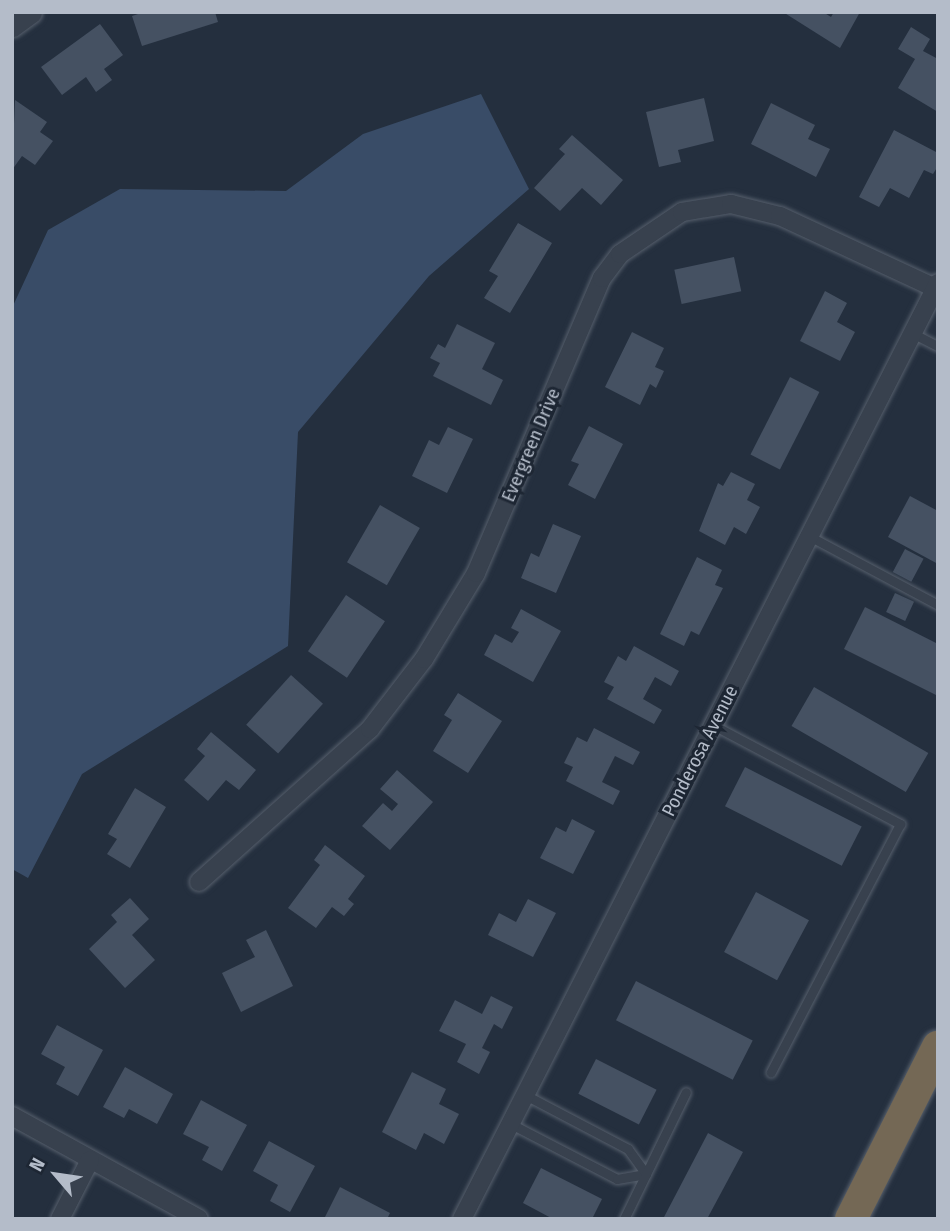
<!DOCTYPE html>
<html>
<head>
<meta charset="utf-8">
<style>
  body { margin:0 }
  #map { position:relative; width:950px; height:1231px; overflow:hidden; background:#242f3e; font-family:"Fira Sans Condensed",sans-serif }
  div>[style] { position:absolute }
  [style*='--x'] { left:calc(var(--x)*1px); top:calc(var(--y)*1px); width:calc(var(--w)*1px); rotate:calc(var(--a)*1deg) }
  .water>* { inset:0; background:#394c67 }
  .building>* { inset:0; background:#455162; transform-origin:0 0 }
  .roads { filter:drop-shadow(0 0 2px #565f6c) drop-shadow(0 0 2px #565f6c) }
  .service>* { height:9px; margin:-4.5px; padding:0 4.5px; transform-origin:4.5px; border-radius:4.5px; background:#38414e }
  .minor>* { height:18px; margin:-9px; padding:0 9px; transform-origin:9px; border-radius:9px; background:#38414e }
  .tertiary>* { height:23px; margin:-11.5px; padding:0 11.5px; transform-origin:11.5px; border-radius:11.5px; background:#38414e }
  .motorway>* { height:32px; margin:-16px; padding:0 16px; transform-origin:16px; border-radius:16px; background:#746855 }
  span { translate:-50% -50%; white-space:nowrap; text-align:center; line-height:1.15; -webkit-text-stroke:6px #1d2633; paint-order:stroke }
  .street-label { font-size:19px; color:#b4bcc9 }
  .frame { position:absolute; inset:0; border:14px solid #b4bcc9; pointer-events:none }
  .north { position:absolute; left:21px; top:1140px; width:70px; height:70px; -webkit-text-stroke:5px #1d2633; paint-order:stroke; rotate:299deg; font-size:19px; font-weight:700; line-height:28px; text-align:center; color:#b4bcc9 }
  .north::after { content:''; display:block; margin:auto; width:24px; height:32px; background:#b4bcc9; clip-path:polygon(50% 0,100% 100%,50% 72%,0 100%) }
</style>
</head>
<body>
<div id="map">
  <div class="water">
    <div style="clip-path:polygon(481px 94px,529px 189px,429px 276px,298px 432px,288px 646px,82px 774px,28px 878px,12px 869px,12px 308px,48px 230px,120px 189px,286px 191px,363px 134px)"></div>
  </div>
  <div class="building">
    <div style="clip-path:polygon(144px 12px,215px 12px,218px 22px,142px 46px,132px 16px)"></div>
    <div style="clip-path:polygon(783px 12px,823px 12px,831px 17px,834px 12px,860px 12px,840px 48px)"></div>
    <div style="clip-path:polygon(100px 24px,123px 55px,104px 69px,112px 80px,96px 92px,86px 77px,62px 95px,41px 67px)"></div>
    <div style="clip-path:polygon(911px 27px,930px 39px,923px 51px,938px 59px,938px 112px,898px 88px,915px 59px,898px 49px)"></div>
    <div style="clip-path:polygon(704px 98px,714px 141px,678px 150px,681px 162px,659px 167px,646px 112px)"></div>
    <div style="clip-path:polygon(15px 100px,47px 122px,40px 132px,53px 141px,35px 165px,22px 156px,12px 170px)"></div>
    <div style="clip-path:polygon(771px 103px,815px 125px,808px 139px,830px 149px,816px 177px,751px 144px)"></div>
    <div style="clip-path:polygon(894px 130px,938px 153px,938px 166px,933px 174px,924px 170px,909px 198px,890px 188px,879px 207px,859px 197px)"></div>
    <div style="clip-path:polygon(572px 135px,623px 180px,601px 205px,582px 188px,560px 211px,534px 188px,565px 154px,559px 149px)"></div>
    <div style="clip-path:polygon(518px 223px,552px 243px,510px 313px,484px 298px,498px 276px,489px 271px)"></div>
    <div style="left:734px;top:257px;width:35px;height:61px;rotate:78deg"></div>
    <div style="clip-path:polygon(825px 291px,847px 303px,837px 322px,855px 332px,840px 361px,800px 341px)"></div>
    <div style="clip-path:polygon(457px 324px,495px 343px,482px 369px,503px 380px,491px 405px,433px 376px,440px 363px,430px 358px,438px 344px,445px 348px)"></div>
    <div style="clip-path:polygon(632px 332px,664px 348px,655px 367px,664px 371px,656px 388px,650px 384px,640px 405px,605px 387px)"></div>
    <div style="left:790px;top:377px;width:33px;height:87px;rotate:27deg"></div>
    <div style="clip-path:polygon(589px 426px,623px 444px,595px 499px,568px 485px,579px 464px,571px 461px)"></div>
    <div style="clip-path:polygon(448px 427px,473px 439px,447px 493px,412px 476px,429px 440px,439px 445px)"></div>
    <div style="clip-path:polygon(731px 472px,755px 484px,747px 500px,760px 507px,746px 534px,734px 527px,725px 545px,699px 531px,718px 483px,723px 486px)"></div>
    <div style="clip-path:polygon(910px 496px,938px 511px,938px 564px,888px 537px)"></div>
    <div style="left:380px;top:505px;width:46px;height:66px;rotate:30deg"></div>
    <div style="clip-path:polygon(553px 524px,581px 536px,556px 593px,521px 578px,531px 553px,539px 557px)"></div>
    <div style="left:905px;top:549px;width:21px;height:26px;rotate:28deg"></div>
    <div style="clip-path:polygon(697px 557px,722px 570px,715px 585px,723px 588px,699px 635px,691px 631px,684px 646px,660px 634px)"></div>
    <div style="left:895px;top:593px;width:21px;height:21px;rotate:25deg"></div>
    <div style="left:346px;top:595px;width:47px;height:68px;rotate:34deg"></div>
    <div style="clip-path:polygon(865px 607px,938px 644px,938px 696px,844px 649px)"></div>
    <div style="clip-path:polygon(521px 609px,561px 631px,533px 682px,484px 655px,495px 634px,512px 643px,519px 632px,511px 628px)"></div>
    <div style="clip-path:polygon(634px 646px,679px 671px,671px 686px,655px 677px,643px 699px,662px 710px,654px 724px,607px 699px,614px 687px,604px 682px,618px 656px,626px 661px)"></div>
    <div style="left:291px;top:675px;width:43px;height:67px;rotate:42deg"></div>
    <div style="left:814px;top:687px;width:132px;height:45px;rotate:30deg"></div>
    <div style="clip-path:polygon(458px 693px,502px 721px,468px 773px,433px 751px,452px 720px,444px 715px)"></div>
    <div style="clip-path:polygon(594px 728px,640px 752px,633px 765px,615px 756px,602px 782px,620px 791px,613px 805px,566px 781px,573px 767px,564px 763px,577px 737px,587px 742px)"></div>
    <div style="clip-path:polygon(211px 732px,256px 770px,239px 790px,226px 780px,208px 801px,184px 780px,205px 756px,197px 749px)"></div>
    <div style="left:745px;top:767px;width:131px;height:44px;rotate:27deg"></div>
    <div style="clip-path:polygon(397px 770px,433px 802px,390px 850px,362px 826px,383px 803px,392px 811px,398px 804px,380px 789px)"></div>
    <div style="clip-path:polygon(135px 788px,166px 807px,130px 868px,107px 854px,117px 839px,108px 834px)"></div>
    <div style="clip-path:polygon(572px 819px,595px 831px,573px 874px,540px 858px,556px 827px,566px 832px)"></div>
    <div style="clip-path:polygon(325px 845px,365px 876px,348px 899px,354px 904px,344px 916px,332px 907px,316px 928px,288px 908px,320px 865px,314px 860px)"></div>
    <div style="left:756px;top:892px;width:60px;height:68px;rotate:28deg"></div>
    <div style="clip-path:polygon(130px 898px,149px 919px,132px 935px,155px 960px,125px 988px,89px 949px,117px 922px,111px 915px)"></div>
    <div style="clip-path:polygon(528px 899px,556px 913px,533px 957px,488px 935px,499px 913px,516px 922px)"></div>
    <div style="clip-path:polygon(266px 930px,293px 986px,241px 1012px,222px 973px,255px 957px,246px 940px)"></div>
    <div style="left:636px;top:981px;width:131px;height:44px;rotate:27deg"></div>
    <div style="clip-path:polygon(491px 996px,513px 1007px,502px 1029px,494px 1024px,482px 1048px,490px 1052px,479px 1074px,457px 1062px,466px 1044px,439px 1031px,455px 1000px,482px 1014px)"></div>
    <div style="clip-path:polygon(57px 1025px,103px 1050px,78px 1096px,56px 1084px,65px 1067px,41px 1054px)"></div>
    <div style="left:596px;top:1059px;width:68px;height:39px;rotate:27deg"></div>
    <div style="clip-path:polygon(125px 1067px,173px 1094px,157px 1124px,129px 1109px,124px 1118px,103px 1107px)"></div>
    <div style="clip-path:polygon(412px 1072px,446px 1089px,439px 1104px,459px 1114px,444px 1144px,424px 1133px,416px 1150px,382px 1132px)"></div>
    <div style="clip-path:polygon(201px 1100px,247px 1125px,222px 1171px,202px 1160px,209px 1147px,183px 1134px)"></div>
    <div style="clip-path:polygon(708px 1133px,743px 1152px,707px 1219px,663px 1219px)"></div>
    <div style="clip-path:polygon(269px 1141px,315px 1166px,290px 1212px,270px 1201px,278px 1185px,253px 1171px)"></div>
    <div style="clip-path:polygon(541px 1168px,602px 1199px,592px 1219px,553px 1219px,523px 1203px)"></div>
    <div style="clip-path:polygon(340px 1187px,390px 1213px,387px 1219px,324px 1219px)"></div>
  </div>
  <div class="roads">
    <div class="service">
      <div style="--x:912;--y:333;--w:29;--a:27"></div>
      <div style="--x:809;--y:536;--w:146;--a:28.1"></div>
      <div style="--x:713;--y:725;--w:212;--a:27.9"></div>
      <div style="--x:900;--y:824;--w:280;--a:117.5"></div>
      <div style="--x:511;--y:1124;--w:119;--a:27.4"></div>
      <div style="--x:617;--y:1179;--w:29;--a:-10"></div>
      <div style="--x:646;--y:1174;--w:31;--a:-126"></div>
      <div style="--x:628;--y:1149;--w:116;--a:-152.3"></div>
      <div style="--x:624;--y:1219;--w:141;--a:-64"></div>
    </div>
    <div class="minor">
      <div style="--x:199;--y:882;--w:229;--a:-41.8"></div>
      <div style="--x:370;--y:729;--w:88;--a:-52.4"></div>
      <div style="--x:424;--y:659;--w:100;--a:-58.8"></div>
      <div style="--x:476;--y:573;--w:321;--a:-66.9"></div>
      <div style="--x:602;--y:278;--w:30;--a:-53"></div>
      <div style="--x:620;--y:254;--w:75;--a:-34.1"></div>
      <div style="--x:682;--y:212;--w:50;--a:-9.3"></div>
      <div style="--x:731;--y:204;--w:50;--a:13.8"></div>
      <div style="--x:780;--y:216;--w:171;--a:24.9"></div>
      <div style="--x:12;--y:1116;--w:213;--a:28.8"></div>
      <div style="--x:60;--y:1219;--w:66;--a:-63"></div>
      <div style="--x:462;--y:1219;--w:1050;--a:-63.04"></div>
    </div>
    <div class="tertiary">
      <div style="--x:12;--y:25;--w:22;--a:-36"></div>
    </div>
    <div class="motorway">
      <div style="--x:851;--y:1219;--w:193;--a:-63.2"></div>
    </div>
  </div>
  <div class="street-label">
    <span style="left:531px;top:445px;rotate:-67deg">Evergreen Drive</span>
    <span style="left:700px;top:751px;rotate:-63deg">Ponderosa Avenue</span>
  </div>
  <div class="frame"></div>
  <div class="north">N</div>
</div>
</body>
</html>
